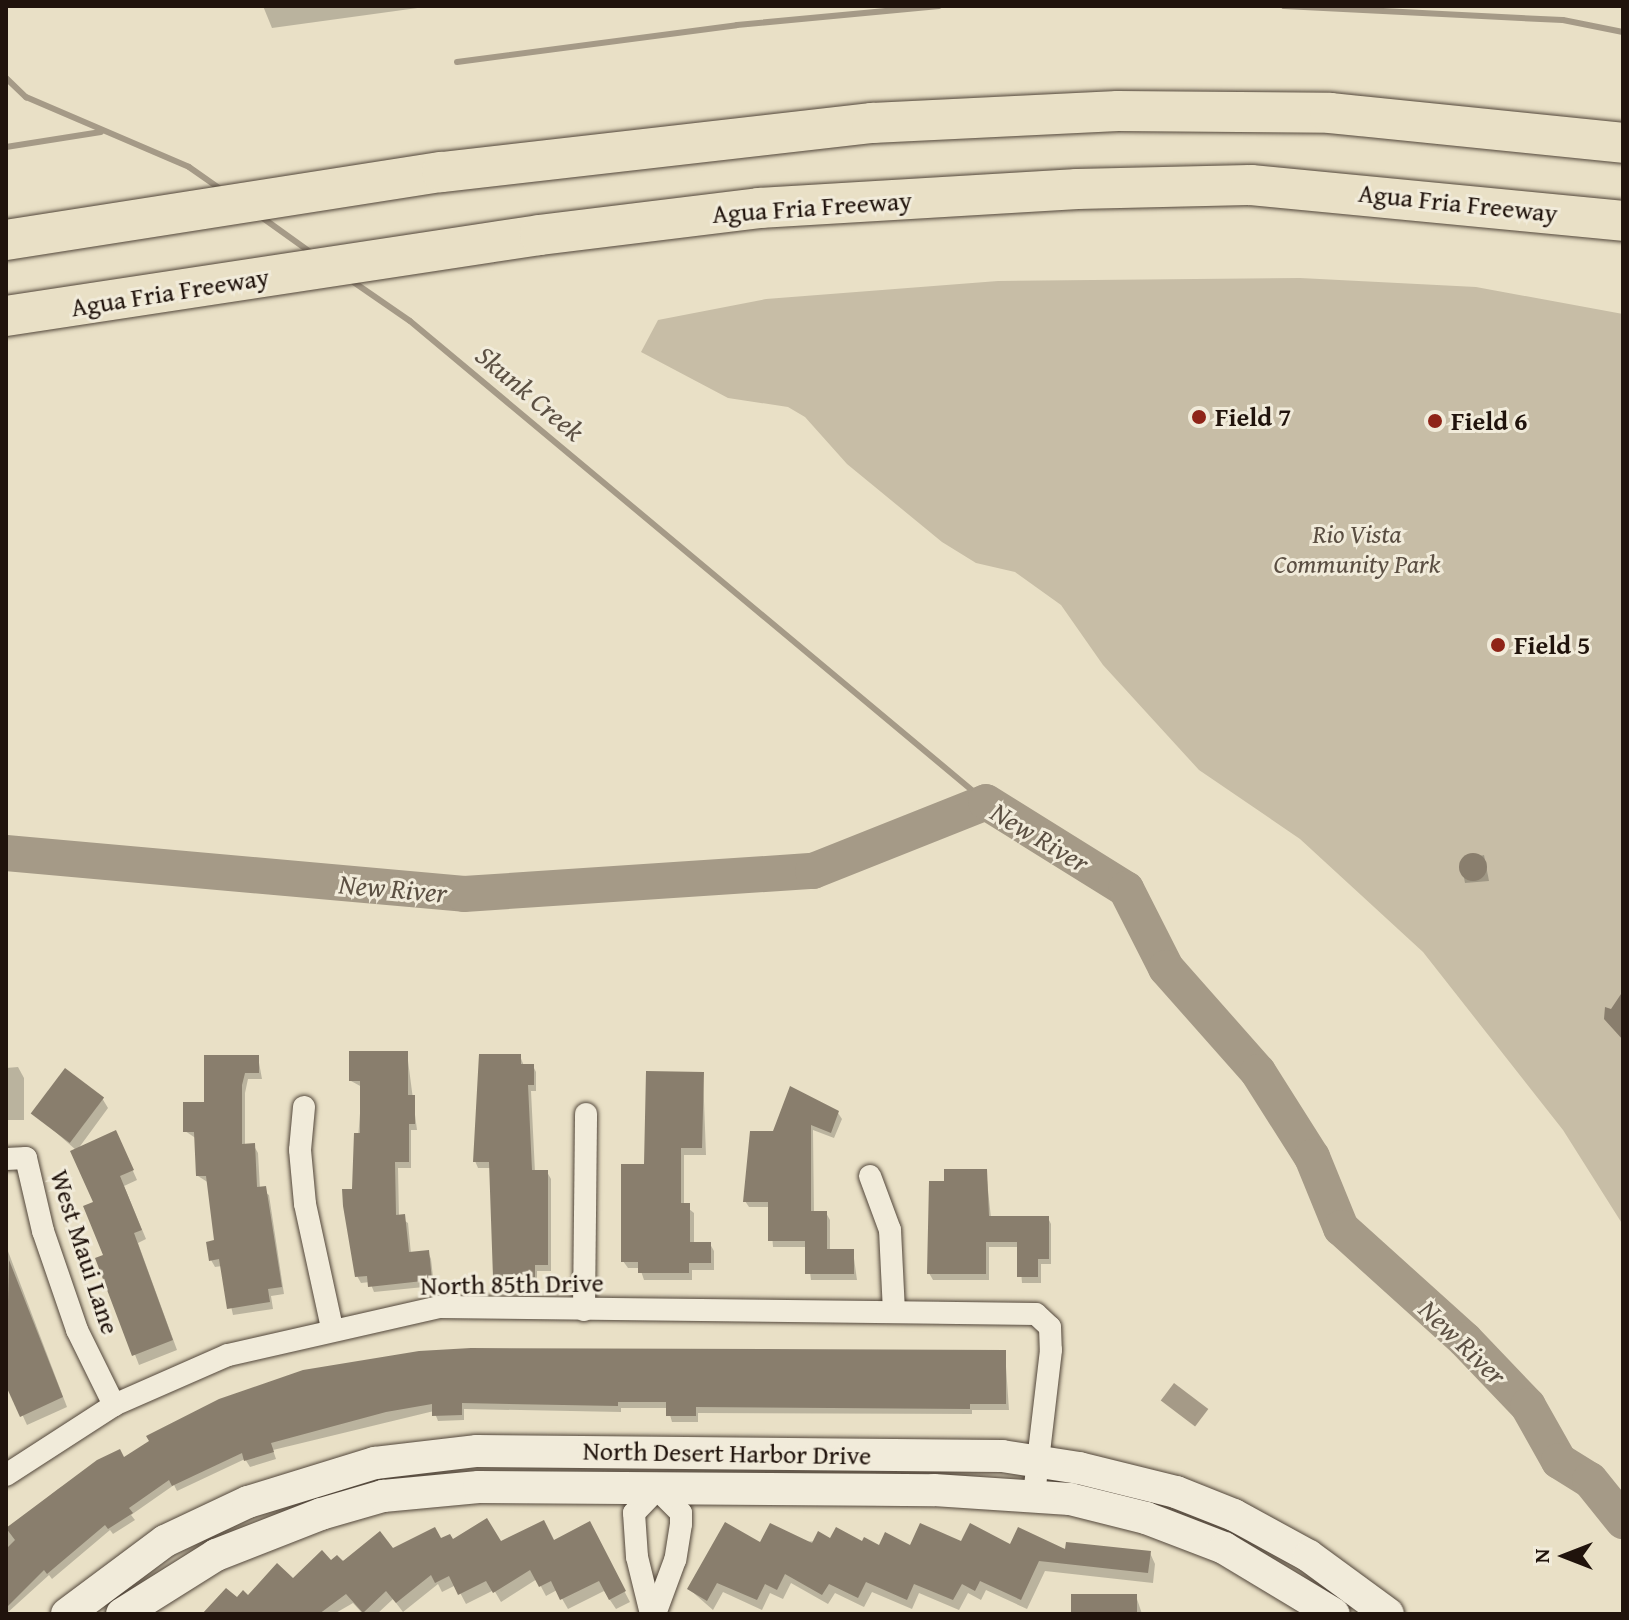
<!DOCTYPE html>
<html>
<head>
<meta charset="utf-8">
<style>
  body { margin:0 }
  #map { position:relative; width:1629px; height:1620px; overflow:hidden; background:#e9e0c6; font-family:"Gentium Book Plus",serif }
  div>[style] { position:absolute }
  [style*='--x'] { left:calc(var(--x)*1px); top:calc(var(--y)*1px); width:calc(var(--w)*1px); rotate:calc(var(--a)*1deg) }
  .green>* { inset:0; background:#c7bda6 }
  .water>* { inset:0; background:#a59a87; transform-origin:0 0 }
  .shadow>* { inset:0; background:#0003 }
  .stream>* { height:6px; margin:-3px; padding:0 3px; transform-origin:3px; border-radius:3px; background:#a59a87 }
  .river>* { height:36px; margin:-18px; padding:0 18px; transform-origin:18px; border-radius:18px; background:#a59a87 }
  .building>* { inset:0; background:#897e6d; transform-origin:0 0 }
  .round { border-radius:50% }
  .roads { filter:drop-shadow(0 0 2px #52463a) drop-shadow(0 0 2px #52463a) }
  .street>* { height:22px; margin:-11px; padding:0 11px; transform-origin:11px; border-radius:11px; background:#f1ebda }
  .secondary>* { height:32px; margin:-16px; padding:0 16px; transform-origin:16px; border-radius:16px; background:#f1ebda }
  .highway>* { height:40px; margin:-20px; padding:0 20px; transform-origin:20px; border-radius:20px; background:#e9e0c6 }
  .dots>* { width:22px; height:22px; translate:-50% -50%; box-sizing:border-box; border:4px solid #f1ebda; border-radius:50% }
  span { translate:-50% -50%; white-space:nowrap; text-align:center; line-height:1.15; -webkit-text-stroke:6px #f1ebda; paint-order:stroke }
  .street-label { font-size:26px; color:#20130c }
  .poi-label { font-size:26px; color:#20130c; font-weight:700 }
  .left { translate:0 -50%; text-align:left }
  .park-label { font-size:26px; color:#5a4e42; font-style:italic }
  .water-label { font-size:28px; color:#5c5043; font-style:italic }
  .frame { position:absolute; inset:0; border:8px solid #20130c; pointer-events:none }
  .north { position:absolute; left:1525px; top:1516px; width:80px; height:80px; -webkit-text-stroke:6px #f1ebda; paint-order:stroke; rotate:270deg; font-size:22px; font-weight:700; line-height:32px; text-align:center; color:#20130c }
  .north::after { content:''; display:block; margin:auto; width:28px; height:36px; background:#20130c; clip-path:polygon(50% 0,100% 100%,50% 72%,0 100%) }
</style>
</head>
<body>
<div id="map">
  <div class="green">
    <div style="clip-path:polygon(1300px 278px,1476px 287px,1623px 314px,1623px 1225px,1563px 1130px,1423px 952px,1300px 839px,1199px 770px,1103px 665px,1061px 605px,1015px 572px,976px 563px,942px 542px,847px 464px,805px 417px,788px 407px,728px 398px,641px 352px,658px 320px,766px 299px,998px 281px)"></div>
  </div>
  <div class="water">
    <div style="left:1174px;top:1383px;width:43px;height:22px;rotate:37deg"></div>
  </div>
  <div class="shadow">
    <div style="clip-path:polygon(263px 6px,432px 6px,272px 28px)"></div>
    <div style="clip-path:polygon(1484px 855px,1489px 881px,1465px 883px,1461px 862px)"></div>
    <div style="clip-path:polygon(407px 1053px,417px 1130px,411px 1130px,411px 1168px,398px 1168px,399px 1217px,408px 1223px,411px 1254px,428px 1252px,431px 1259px,434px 1286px,374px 1292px,370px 1282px,361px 1283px,357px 1276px,354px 1191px,362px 1087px,351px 1081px)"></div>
    <div style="clip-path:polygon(520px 1056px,524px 1066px,533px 1066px,536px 1072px,536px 1091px,531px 1091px,535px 1172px,547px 1172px,551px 1179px,551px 1271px,537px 1271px,537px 1283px,499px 1283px,491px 1168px,478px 1168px,475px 1161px)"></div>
    <div style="clip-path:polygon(258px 1057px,262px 1079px,248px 1079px,245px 1093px,245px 1146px,254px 1146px,258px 1153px,260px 1189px,269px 1195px,284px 1294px,271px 1296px,273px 1309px,233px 1315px,222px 1266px,215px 1267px,211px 1260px,216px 1242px,209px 1183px,198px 1176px,197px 1139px,185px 1131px,206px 1104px)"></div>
    <div style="clip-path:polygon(18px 1067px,24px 1078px,24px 1120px,6px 1120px,6px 1068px)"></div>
    <div style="clip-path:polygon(703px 1074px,706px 1155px,684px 1155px,684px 1205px,694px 1213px,694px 1244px,710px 1244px,714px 1251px,714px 1270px,692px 1270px,692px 1280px,644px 1280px,640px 1268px,628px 1268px,623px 1261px,646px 1166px)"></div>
    <div style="clip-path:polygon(102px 1098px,108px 1108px,78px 1149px,120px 1142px,137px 1180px,124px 1186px,146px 1239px,138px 1243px,177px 1350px,139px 1365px,98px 1259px,106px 1256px,95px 1203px,76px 1150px,35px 1114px)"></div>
    <div style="clip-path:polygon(838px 1113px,842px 1119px,834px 1138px,813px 1130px,814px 1213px,826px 1213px,830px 1220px,830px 1251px,853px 1251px,857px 1280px,811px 1280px,807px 1247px,773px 1247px,770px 1207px,749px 1207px,745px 1201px,774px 1133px)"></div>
    <div style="clip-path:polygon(986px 1171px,991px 1218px,1048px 1218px,1051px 1224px,1051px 1264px,1041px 1264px,1041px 1283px,1022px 1283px,1019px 1247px,989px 1247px,989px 1280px,933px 1280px,929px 1273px,946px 1183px)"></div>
    <div style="clip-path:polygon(6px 1246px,67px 1407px,27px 1425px,6px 1379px)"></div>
    <div style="clip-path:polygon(1005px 1352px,1009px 1410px,972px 1410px,972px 1414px,698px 1413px,698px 1422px,672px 1422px,668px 1408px,621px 1408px,621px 1412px,464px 1409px,464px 1420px,438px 1421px,434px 1411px,273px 1450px,276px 1459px,250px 1467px,245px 1459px,177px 1491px,174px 1485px,131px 1515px,135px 1520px,113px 1534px,110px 1530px,52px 1579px,49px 1575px,6px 1614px,6px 1531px,58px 1489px,119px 1452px,124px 1460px,220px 1401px)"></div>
    <div style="clip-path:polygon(589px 1524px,630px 1602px,616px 1609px,604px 1591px,568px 1609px,557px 1590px,546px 1596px,537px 1579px,501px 1602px,494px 1590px,466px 1604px,456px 1585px,442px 1592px,438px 1584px,403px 1612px,393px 1599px,377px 1614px,363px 1614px,353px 1603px,334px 1614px,205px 1614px,331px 1563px,441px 1541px,554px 1543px)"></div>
    <div style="clip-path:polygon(831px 1540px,880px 1547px,962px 1544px,1150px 1553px,1155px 1564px,1153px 1583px,1045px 1571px,1027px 1609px,986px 1590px,981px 1600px,968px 1593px,959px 1610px,919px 1593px,912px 1609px,872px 1592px,864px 1607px,835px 1593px,828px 1604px,791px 1583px,783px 1599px,770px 1593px,762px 1610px,723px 1592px,713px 1610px,689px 1589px,761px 1545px)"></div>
    <div style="clip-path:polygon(1136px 1596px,1142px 1614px,1073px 1614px)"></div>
  </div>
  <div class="stream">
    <div style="--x:1284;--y:6;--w:279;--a:2.9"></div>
    <div style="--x:1563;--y:20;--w:61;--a:11.3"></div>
    <div style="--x:457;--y:62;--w:282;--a:-7.5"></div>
    <div style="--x:737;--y:25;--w:203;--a:-5.4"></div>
    <div style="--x:6;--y:78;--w:28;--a:44"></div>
    <div style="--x:26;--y:97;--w:177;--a:23.2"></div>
    <div style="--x:189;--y:167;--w:39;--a:35"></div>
    <div style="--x:6;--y:147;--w:96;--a:-9"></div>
    <div style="--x:260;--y:216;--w:65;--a:35.6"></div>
    <div style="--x:352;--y:281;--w:70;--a:34.6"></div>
    <div style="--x:410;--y:321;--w:750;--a:39.86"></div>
  </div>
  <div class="river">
    <div style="--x:6;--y:853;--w:460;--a:5.1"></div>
    <div style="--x:464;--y:894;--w:350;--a:-3.8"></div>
    <div style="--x:813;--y:871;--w:186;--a:-21.7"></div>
    <div style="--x:986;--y:802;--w:165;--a:31.9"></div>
    <div style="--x:1126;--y:889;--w:89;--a:63.1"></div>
    <div style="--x:1166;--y:968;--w:139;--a:48.5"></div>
    <div style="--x:1258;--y:1072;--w:101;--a:57.6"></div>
    <div style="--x:1312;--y:1157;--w:77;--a:67.8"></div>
    <div style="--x:1341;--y:1228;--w:167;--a:42.1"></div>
    <div style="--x:1465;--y:1340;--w:91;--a:46.3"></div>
    <div style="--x:1528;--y:1406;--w:63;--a:60.6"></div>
    <div style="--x:1559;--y:1461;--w:36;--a:32"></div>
    <div style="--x:1590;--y:1480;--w:53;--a:51.2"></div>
  </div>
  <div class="building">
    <div class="round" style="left:1459px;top:853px;width:28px;height:28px"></div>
    <div style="clip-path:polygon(1623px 991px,1623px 1040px,1604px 1019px,1605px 1007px,1611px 1009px)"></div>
    <div style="clip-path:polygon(349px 1051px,408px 1051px,408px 1095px,415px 1095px,415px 1124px,409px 1124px,409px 1162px,395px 1162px,396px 1215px,405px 1214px,409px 1252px,429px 1250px,432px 1280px,368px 1287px,367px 1276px,355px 1277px,343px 1206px,342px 1189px,352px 1189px,354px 1133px,360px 1133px,360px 1081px,349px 1081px)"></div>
    <div style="clip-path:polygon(479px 1054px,521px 1054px,521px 1064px,534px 1064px,534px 1085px,528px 1085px,532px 1170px,548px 1170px,548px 1265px,535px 1265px,535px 1277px,493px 1277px,489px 1162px,473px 1162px)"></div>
    <div style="clip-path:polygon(204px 1055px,259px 1055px,259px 1073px,245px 1073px,242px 1085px,242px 1144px,255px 1143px,257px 1187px,266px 1186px,282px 1287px,268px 1289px,270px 1302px,227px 1309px,219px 1259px,209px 1261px,206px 1242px,214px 1240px,206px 1176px,196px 1176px,194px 1132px,183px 1132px,183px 1102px,204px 1102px)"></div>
    <div style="left:65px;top:1068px;width:49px;height:57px;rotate:37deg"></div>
    <div style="clip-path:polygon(646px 1071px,704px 1072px,702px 1148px,681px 1148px,681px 1203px,690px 1203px,690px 1242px,711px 1242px,711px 1263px,689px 1263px,689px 1273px,638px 1273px,638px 1262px,621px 1262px,621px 1164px,644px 1164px)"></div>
    <div style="clip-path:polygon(790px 1086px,839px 1111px,831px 1133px,811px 1125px,811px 1211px,827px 1211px,827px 1249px,854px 1249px,854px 1274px,805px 1274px,805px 1241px,768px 1241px,768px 1202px,743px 1202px,750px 1131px,773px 1131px)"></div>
    <div style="clip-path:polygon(116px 1130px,134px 1170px,120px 1176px,142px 1230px,134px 1233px,173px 1340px,132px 1356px,95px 1258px,103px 1255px,83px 1206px,93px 1202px,70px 1151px)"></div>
    <div style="clip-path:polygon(944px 1169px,987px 1169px,989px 1216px,1049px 1216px,1049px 1259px,1038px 1259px,1038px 1277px,1017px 1277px,1017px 1242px,986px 1242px,986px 1274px,927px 1274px,929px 1181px,944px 1181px)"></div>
    <div style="clip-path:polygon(9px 1260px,63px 1397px,20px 1417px,6px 1386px)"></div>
    <div style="clip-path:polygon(471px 1348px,1006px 1350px,1006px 1404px,970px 1404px,970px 1409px,696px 1407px,696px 1416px,666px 1416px,666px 1402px,618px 1402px,618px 1406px,462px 1403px,462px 1415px,432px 1416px,432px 1404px,386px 1412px,271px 1443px,274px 1452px,244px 1461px,242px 1453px,172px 1486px,169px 1480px,129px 1508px,133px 1513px,108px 1529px,105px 1525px,47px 1574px,44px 1570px,6px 1608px,6px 1549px,15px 1540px,6px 1528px,97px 1460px,120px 1449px,124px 1457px,149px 1441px,146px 1436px,219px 1399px,303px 1370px,419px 1351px)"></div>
    <div style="clip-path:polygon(487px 1518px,501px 1541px,544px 1520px,554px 1540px,590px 1521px,626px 1591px,609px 1600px,599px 1581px,560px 1600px,551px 1581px,539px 1587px,530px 1570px,493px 1593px,486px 1581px,458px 1595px,449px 1576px,435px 1583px,431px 1575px,396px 1603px,386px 1591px,363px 1613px,346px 1594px,319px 1614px,202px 1614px,226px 1588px,237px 1597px,243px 1590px,248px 1595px,277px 1563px,293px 1578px,322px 1550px,331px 1560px,337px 1555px,343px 1561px,380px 1531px,393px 1548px,435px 1527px,441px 1538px,450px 1534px,453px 1539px)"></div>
    <div style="clip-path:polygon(725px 1522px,760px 1542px,770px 1523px,812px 1543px,818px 1531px,830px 1538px,836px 1527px,862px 1541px,864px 1537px,879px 1545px,885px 1532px,910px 1545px,920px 1523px,961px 1541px,970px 1523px,1010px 1544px,1018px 1527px,1065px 1549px,1066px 1542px,1151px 1551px,1148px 1573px,1039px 1561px,1021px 1600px,980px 1581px,975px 1591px,962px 1584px,953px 1600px,914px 1584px,907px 1600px,866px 1582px,858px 1598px,829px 1584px,822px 1595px,785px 1574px,777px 1590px,765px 1584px,757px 1600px,717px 1583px,707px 1601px,687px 1589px)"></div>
    <div style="left:1071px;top:1594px;width:66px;height:20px"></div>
  </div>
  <div class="roads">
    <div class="street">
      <div style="--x:304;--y:1107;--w:43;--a:95.3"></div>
      <div style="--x:300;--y:1150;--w:54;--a:84.7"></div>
      <div style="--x:305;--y:1204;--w:127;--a:77.7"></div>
      <div style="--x:6;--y:1159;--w:20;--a:-3"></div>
      <div style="--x:26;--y:1158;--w:75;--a:76.9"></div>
      <div style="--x:43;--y:1231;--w:105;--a:71"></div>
      <div style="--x:77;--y:1330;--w:84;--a:63.7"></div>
      <div style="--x:870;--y:1176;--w:58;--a:69.7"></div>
      <div style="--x:890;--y:1230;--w:82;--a:87.2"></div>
      <div style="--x:584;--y:1310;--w:196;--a:-89.4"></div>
      <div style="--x:6;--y:1475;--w:129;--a:-32.9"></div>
      <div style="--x:114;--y:1405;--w:124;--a:-23.7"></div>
      <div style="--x:228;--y:1355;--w:217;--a:-12.8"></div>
      <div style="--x:440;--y:1307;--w:596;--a:0.67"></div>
      <div style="--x:1036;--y:1314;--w:19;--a:43"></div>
      <div style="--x:1050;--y:1327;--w:23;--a:88"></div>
      <div style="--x:1051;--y:1350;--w:146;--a:96.7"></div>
      <div style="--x:651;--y:1614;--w:59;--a:-103.8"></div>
      <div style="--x:637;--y:1557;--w:44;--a:-93.9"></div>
      <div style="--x:634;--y:1513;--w:33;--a:-46"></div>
      <div style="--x:657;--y:1489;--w:34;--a:45"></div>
      <div style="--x:681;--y:1513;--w:11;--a:90"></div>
      <div style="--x:681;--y:1524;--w:36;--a:99"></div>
      <div style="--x:675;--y:1560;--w:58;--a:110.3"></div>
    </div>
    <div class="secondary">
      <div style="--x:67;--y:1614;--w:122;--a:-36.7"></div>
      <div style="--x:165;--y:1541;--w:92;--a:-25.2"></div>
      <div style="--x:248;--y:1502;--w:133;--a:-17.1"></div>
      <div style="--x:375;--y:1463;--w:103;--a:-6.7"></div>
      <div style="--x:477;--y:1451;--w:525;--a:0.55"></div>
      <div style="--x:1002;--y:1456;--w:78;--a:8.9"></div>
      <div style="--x:1079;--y:1468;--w:100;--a:13.9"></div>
      <div style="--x:1176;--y:1492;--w:62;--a:21.6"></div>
      <div style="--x:1234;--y:1515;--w:85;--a:28.7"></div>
      <div style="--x:1309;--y:1556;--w:98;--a:36.3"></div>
      <div style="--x:122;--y:1614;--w:111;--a:-32.1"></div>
      <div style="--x:216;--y:1555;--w:113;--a:-21.3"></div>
      <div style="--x:321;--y:1514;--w:65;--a:-16.2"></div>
      <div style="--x:383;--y:1496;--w:96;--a:-5.4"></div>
      <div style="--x:479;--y:1487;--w:455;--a:0.4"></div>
      <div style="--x:934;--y:1490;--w:136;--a:3.8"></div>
      <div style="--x:1070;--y:1499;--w:78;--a:14"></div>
      <div style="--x:1146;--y:1518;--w:84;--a:21"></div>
      <div style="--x:1224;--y:1548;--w:128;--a:31"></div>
    </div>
    <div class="highway">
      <div style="--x:6;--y:240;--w:441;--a:-8.9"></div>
      <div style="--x:442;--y:172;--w:433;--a:-6.5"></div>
      <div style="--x:872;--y:123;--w:246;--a:-2.8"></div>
      <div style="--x:1118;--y:111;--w:212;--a:0.5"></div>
      <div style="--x:1330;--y:113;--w:295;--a:5.8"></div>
      <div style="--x:6;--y:316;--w:540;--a:-8.63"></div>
      <div style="--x:540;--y:235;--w:221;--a:-7"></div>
      <div style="--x:759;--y:208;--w:319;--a:-3.4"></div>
      <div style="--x:1077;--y:189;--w:174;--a:-1.3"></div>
      <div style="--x:1251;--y:185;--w:374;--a:5.5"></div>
    </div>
  </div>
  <div class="dots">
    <div style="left:1199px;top:417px;background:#8f2418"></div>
    <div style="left:1435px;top:421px;background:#8f2418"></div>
    <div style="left:1498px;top:645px;background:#8f2418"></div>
  </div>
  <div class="street-label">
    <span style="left:1458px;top:203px;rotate:6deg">Agua Fria Freeway</span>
    <span style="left:812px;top:207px;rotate:-4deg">Agua Fria Freeway</span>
    <span style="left:170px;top:292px;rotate:-9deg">Agua Fria Freeway</span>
    <span style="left:85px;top:1252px;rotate:72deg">West Maui Lane</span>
    <span style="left:512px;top:1284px;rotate:-1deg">North 85th Drive</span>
    <span style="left:727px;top:1453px;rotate:1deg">North Desert Harbor Drive</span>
  </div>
  <div class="poi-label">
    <span class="left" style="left:1215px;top:417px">Field 7</span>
    <span class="left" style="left:1451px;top:421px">Field 6</span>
    <span class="left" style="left:1514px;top:645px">Field 5</span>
  </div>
  <div class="park-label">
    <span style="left:1357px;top:549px">Rio Vista<br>Community Park</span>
  </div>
  <div class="water-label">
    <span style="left:530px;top:393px;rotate:40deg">Skunk Creek</span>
    <span style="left:1040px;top:837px;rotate:31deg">New River</span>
    <span style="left:393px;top:888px;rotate:5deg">New River</span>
    <span style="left:1463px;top:1342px;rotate:44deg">New River</span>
  </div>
  <div class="frame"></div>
  <div class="north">N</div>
</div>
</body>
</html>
